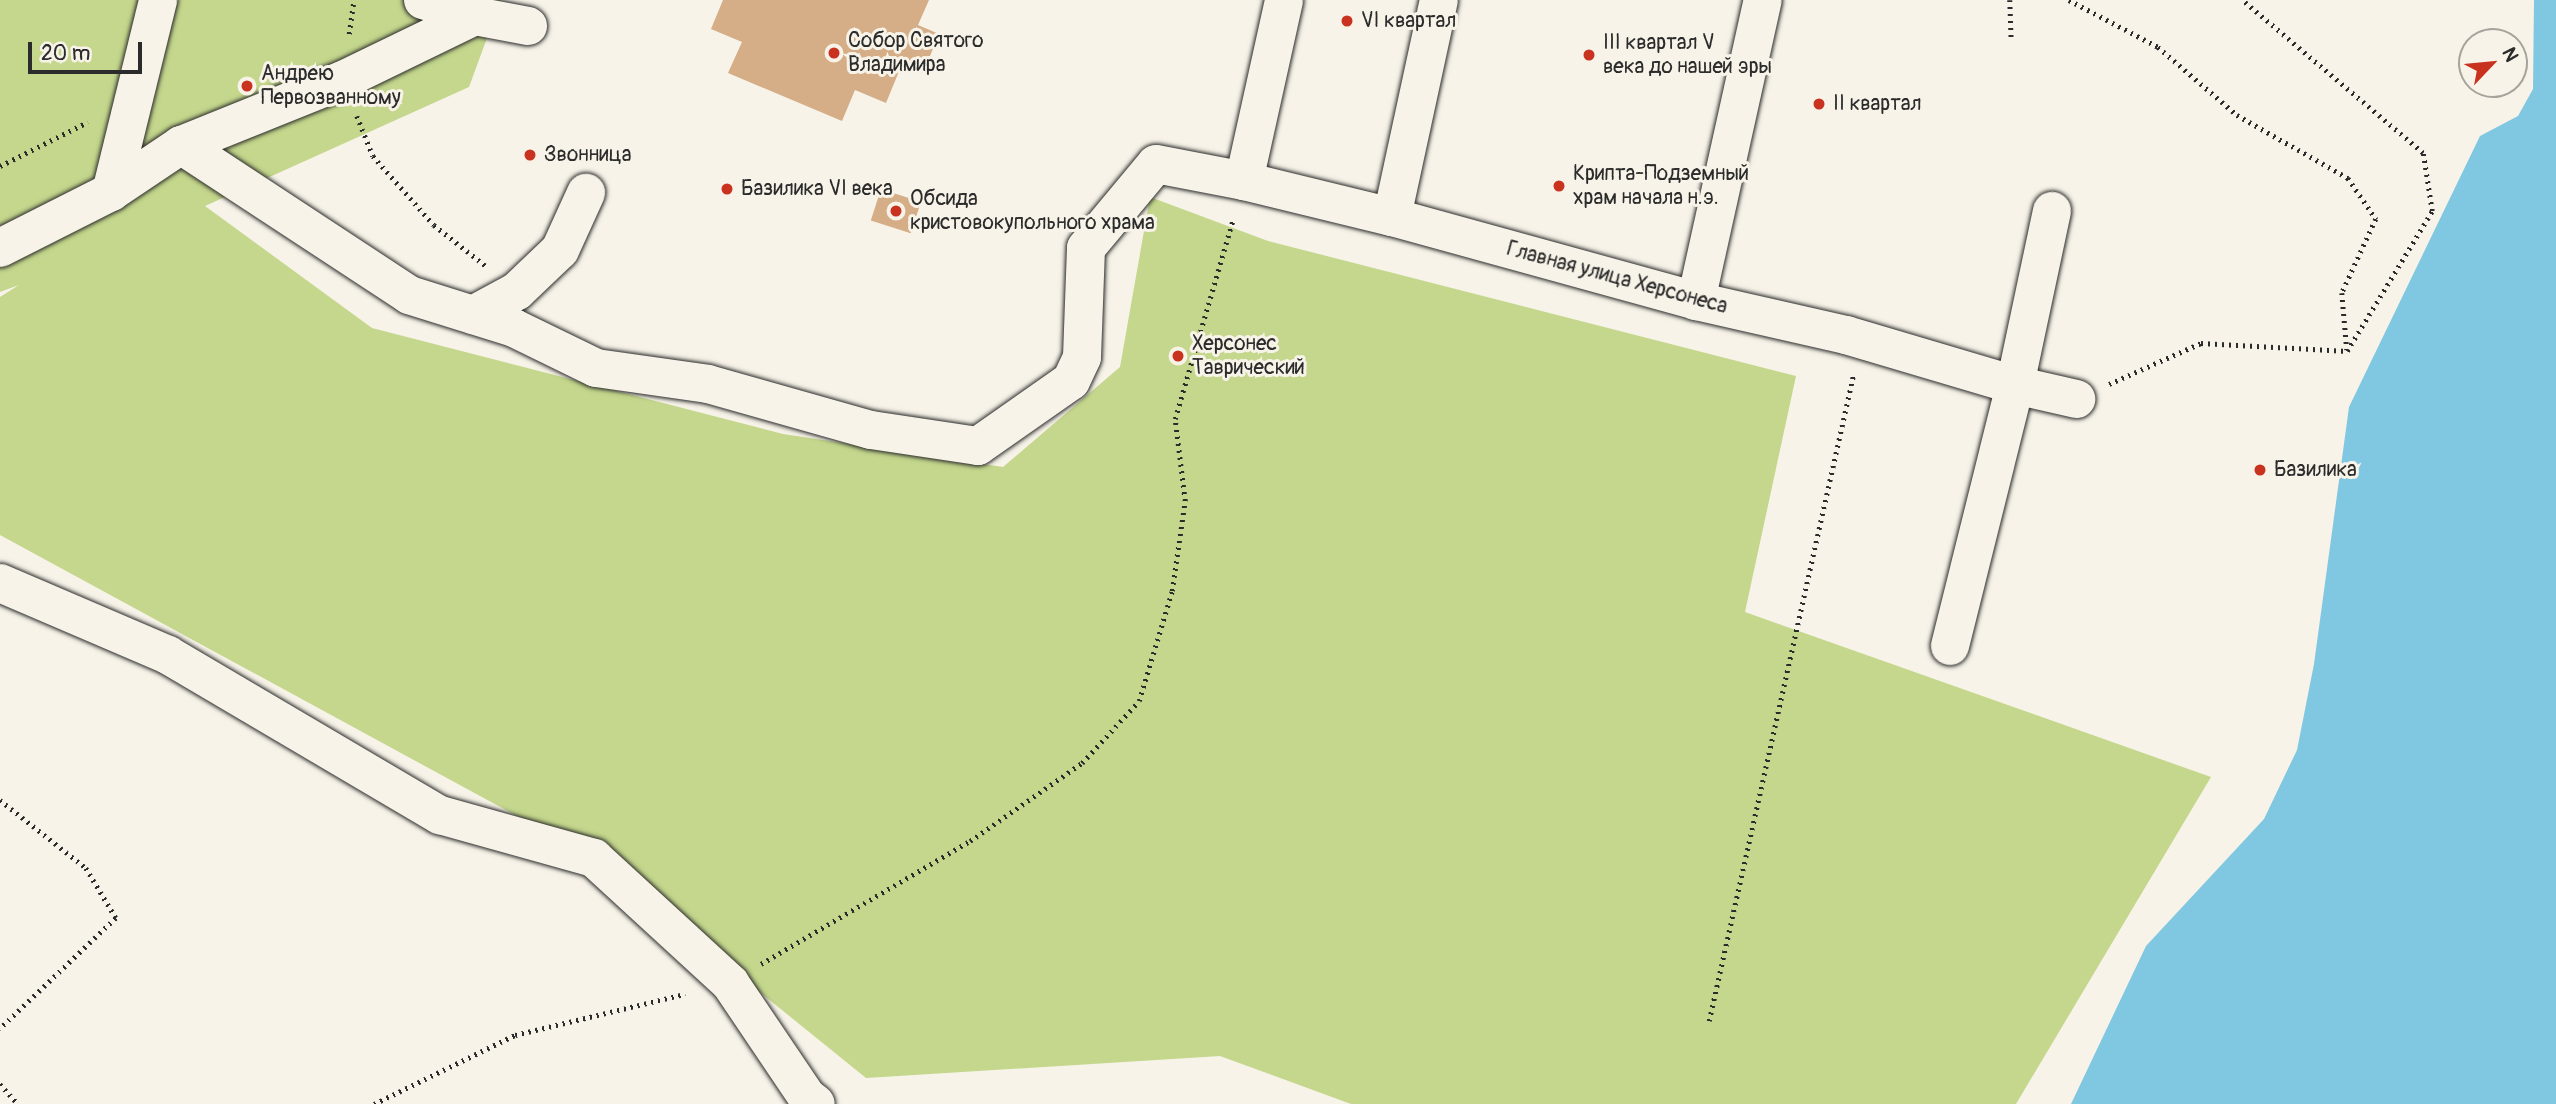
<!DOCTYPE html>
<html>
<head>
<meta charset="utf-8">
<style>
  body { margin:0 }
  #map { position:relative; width:2556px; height:1104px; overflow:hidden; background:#f7f3e8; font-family:Pangolin,sans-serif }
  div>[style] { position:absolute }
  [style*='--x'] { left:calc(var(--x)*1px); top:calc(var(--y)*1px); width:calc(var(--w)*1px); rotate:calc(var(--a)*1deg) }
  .green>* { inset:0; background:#c4d78c }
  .water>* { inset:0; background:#80c7e1 }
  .building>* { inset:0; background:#d5ad86; transform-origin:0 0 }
  .path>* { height:4.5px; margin-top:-2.25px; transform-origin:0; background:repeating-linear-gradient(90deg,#2b2b2b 0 2px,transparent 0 7px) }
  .roads { filter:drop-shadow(0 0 2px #2b2b2b) drop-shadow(0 0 2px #2b2b2b) }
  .minor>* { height:38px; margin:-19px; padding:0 19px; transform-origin:19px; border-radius:19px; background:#f7f3e8 }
  .dots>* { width:19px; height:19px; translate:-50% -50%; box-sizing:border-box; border:4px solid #f7f3e8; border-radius:50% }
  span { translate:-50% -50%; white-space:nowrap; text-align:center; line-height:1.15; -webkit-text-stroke:6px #f7f3e8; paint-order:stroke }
  .poi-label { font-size:21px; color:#2b2b2b }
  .left { translate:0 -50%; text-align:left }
  .street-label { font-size:21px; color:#2b2b2b }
  .north { position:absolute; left:2458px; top:28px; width:70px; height:70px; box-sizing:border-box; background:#f7f3e8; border:2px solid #a5a39c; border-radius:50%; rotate:64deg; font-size:19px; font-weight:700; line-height:28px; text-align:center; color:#2b2b2b }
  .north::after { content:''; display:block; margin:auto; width:24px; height:32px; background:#c8321e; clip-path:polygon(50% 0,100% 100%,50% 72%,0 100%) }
  .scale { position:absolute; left:28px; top:42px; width:114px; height:32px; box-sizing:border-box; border:4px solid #2b2b2b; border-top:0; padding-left:9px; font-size:21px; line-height:24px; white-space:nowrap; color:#2b2b2b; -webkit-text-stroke:5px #f7f3e8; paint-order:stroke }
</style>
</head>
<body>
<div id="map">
  <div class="green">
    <div style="clip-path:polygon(0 0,501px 0,469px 87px,205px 206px,372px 328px,783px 434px,1003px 467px,1120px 367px,1150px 197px,1268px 241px,1796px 376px,1745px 612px,2211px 777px,2016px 1104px,1351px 1104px,1220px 1056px,866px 1078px,594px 858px,0 535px,0 297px,19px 285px,0 292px)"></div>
  </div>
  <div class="water">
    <div style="clip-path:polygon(2534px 0,2556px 0,2556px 1104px,2071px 1104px,2146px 946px,2264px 819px,2297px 750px,2314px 664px,2349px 407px,2480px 136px,2518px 116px,2533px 89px)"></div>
  </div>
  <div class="building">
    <div style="clip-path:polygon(723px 0,929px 0,918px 25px,939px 34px,923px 73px,902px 64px,886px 103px,855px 90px,842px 121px,728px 73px,742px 42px,711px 29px)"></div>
    <div style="left:881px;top:189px;width:42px;height:33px;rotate:18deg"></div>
  </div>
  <div class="path">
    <div style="--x:2010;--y:0;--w:38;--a:88"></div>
    <div style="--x:2069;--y:0;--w:101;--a:27.8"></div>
    <div style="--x:2158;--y:47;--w:104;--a:40.7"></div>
    <div style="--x:2237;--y:115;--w:128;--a:29.6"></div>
    <div style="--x:2348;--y:178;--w:50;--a:55.7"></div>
    <div style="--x:2376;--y:219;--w:81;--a:114.7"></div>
    <div style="--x:2342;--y:293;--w:57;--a:85"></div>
    <div style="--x:349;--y:34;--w:34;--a:-82"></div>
    <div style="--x:357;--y:116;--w:43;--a:68.2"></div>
    <div style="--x:373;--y:156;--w:92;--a:48.5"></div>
    <div style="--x:434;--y:225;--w:66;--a:38.3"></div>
    <div style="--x:0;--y:166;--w:98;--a:-26.6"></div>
    <div style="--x:2109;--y:384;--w:101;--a:-24"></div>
    <div style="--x:2201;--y:343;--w:146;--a:3.1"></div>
    <div style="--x:2347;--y:351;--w:164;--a:-58.7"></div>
    <div style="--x:2432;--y:211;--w:59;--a:-98.8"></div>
    <div style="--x:2423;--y:153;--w:237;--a:-139.8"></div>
    <div style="--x:0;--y:800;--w:110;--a:38.3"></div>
    <div style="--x:86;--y:868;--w:58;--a:59"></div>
    <div style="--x:116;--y:918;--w:161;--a:136.3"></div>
    <div style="--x:761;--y:964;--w:243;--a:-30.5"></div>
    <div style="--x:970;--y:841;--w:136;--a:-34.9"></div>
    <div style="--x:1082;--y:763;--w:84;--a:-47.4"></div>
    <div style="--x:1139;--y:701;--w:115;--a:-73.3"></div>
    <div style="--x:1172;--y:591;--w:91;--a:-81.8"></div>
    <div style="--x:1185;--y:501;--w:83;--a:-97"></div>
    <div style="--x:1175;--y:419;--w:208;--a:-73.8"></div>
    <div style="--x:1709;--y:1021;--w:661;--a:-77.41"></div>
    <div style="--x:0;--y:1084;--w:27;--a:48"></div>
    <div style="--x:374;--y:1104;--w:157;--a:-26.1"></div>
    <div style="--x:515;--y:1035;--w:175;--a:-13.6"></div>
  </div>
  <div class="roads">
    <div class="minor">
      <div style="--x:423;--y:0;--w:54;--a:17.1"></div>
      <div style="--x:475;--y:16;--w:54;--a:10.7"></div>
      <div style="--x:475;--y:16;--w:147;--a:154.1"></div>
      <div style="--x:343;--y:80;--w:175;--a:158.1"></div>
      <div style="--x:181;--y:145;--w:273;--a:33.3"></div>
      <div style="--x:409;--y:295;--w:110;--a:17.4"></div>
      <div style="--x:514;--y:328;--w:91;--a:26"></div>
      <div style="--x:596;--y:368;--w:113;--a:8.1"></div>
      <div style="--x:708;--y:384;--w:169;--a:15.8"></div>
      <div style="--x:871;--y:430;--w:108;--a:8.5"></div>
      <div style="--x:978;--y:446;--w:113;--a:-35"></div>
      <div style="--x:1071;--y:381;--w:26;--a:-65"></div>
      <div style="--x:1082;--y:357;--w:109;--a:-87.9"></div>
      <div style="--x:1086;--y:248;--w:109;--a:-50.2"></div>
      <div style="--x:1156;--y:164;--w:90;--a:10.9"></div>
      <div style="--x:1244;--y:181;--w:152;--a:13.7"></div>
      <div style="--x:1392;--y:217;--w:315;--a:15.4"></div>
      <div style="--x:1696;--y:301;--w:154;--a:12.8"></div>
      <div style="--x:1846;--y:335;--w:176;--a:16.5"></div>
      <div style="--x:2015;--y:385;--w:63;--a:12.9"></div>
      <div style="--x:1244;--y:181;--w:185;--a:-77.5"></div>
      <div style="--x:111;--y:192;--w:84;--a:-33.9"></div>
      <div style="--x:1392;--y:217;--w:222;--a:-77.8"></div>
      <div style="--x:0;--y:248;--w:124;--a:-26.8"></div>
      <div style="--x:111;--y:192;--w:198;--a:-76.2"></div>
      <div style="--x:1696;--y:301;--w:308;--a:-77.5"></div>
      <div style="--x:473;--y:315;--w:50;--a:-28.6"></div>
      <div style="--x:517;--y:291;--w:59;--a:-43.6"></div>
      <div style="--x:560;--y:250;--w:63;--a:-65.5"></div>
      <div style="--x:0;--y:583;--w:183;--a:23.2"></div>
      <div style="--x:168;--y:655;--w:316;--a:30.5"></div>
      <div style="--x:440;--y:815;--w:160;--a:15.6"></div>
      <div style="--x:594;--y:858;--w:185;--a:42.6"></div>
      <div style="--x:730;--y:983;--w:138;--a:56"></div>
      <div style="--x:807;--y:1097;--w:11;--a:38"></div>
      <div style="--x:1950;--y:646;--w:269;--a:-76"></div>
      <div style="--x:2015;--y:385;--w:178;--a:-78"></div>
    </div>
  </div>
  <div class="dots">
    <div style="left:1347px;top:21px;background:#c8321e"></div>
    <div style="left:834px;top:53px;background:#c8321e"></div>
    <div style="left:1589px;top:55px;background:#c8321e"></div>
    <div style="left:247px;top:86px;background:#c8321e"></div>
    <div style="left:1819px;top:104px;background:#c8321e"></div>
    <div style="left:530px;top:155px;background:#c8321e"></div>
    <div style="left:1559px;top:186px;background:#c8321e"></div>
    <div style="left:727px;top:189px;background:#c8321e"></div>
    <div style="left:896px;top:211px;background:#c8321e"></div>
    <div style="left:1178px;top:356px;background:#c8321e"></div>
    <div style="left:2260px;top:470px;background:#c8321e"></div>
  </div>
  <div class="poi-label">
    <span class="left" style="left:1361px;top:21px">VI квартал</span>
    <span class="left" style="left:848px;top:53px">Собор Святого<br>Владимира</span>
    <span class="left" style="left:1603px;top:55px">III квартал V<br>века до нашей эры</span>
    <span class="left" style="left:261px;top:86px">Андрею<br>Первозванному</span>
    <span class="left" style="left:1833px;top:104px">II квартал</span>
    <span class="left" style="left:544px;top:155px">Звонница</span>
    <span class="left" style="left:1573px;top:186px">Крипта-Подземный<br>храм начала н.э.</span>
    <span class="left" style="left:741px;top:189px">Базилика VI века</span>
    <span class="left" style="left:910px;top:211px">Обсида<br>кристовокупольного храма</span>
    <span class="left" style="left:1192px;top:356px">Херсонес<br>Таврический</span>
    <span class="left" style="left:2274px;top:470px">Базилика</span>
  </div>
  <div class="street-label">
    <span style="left:1617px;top:278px;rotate:15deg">Главная улица Херсонеса</span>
  </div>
  <div class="north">N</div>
  <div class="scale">20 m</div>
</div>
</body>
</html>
